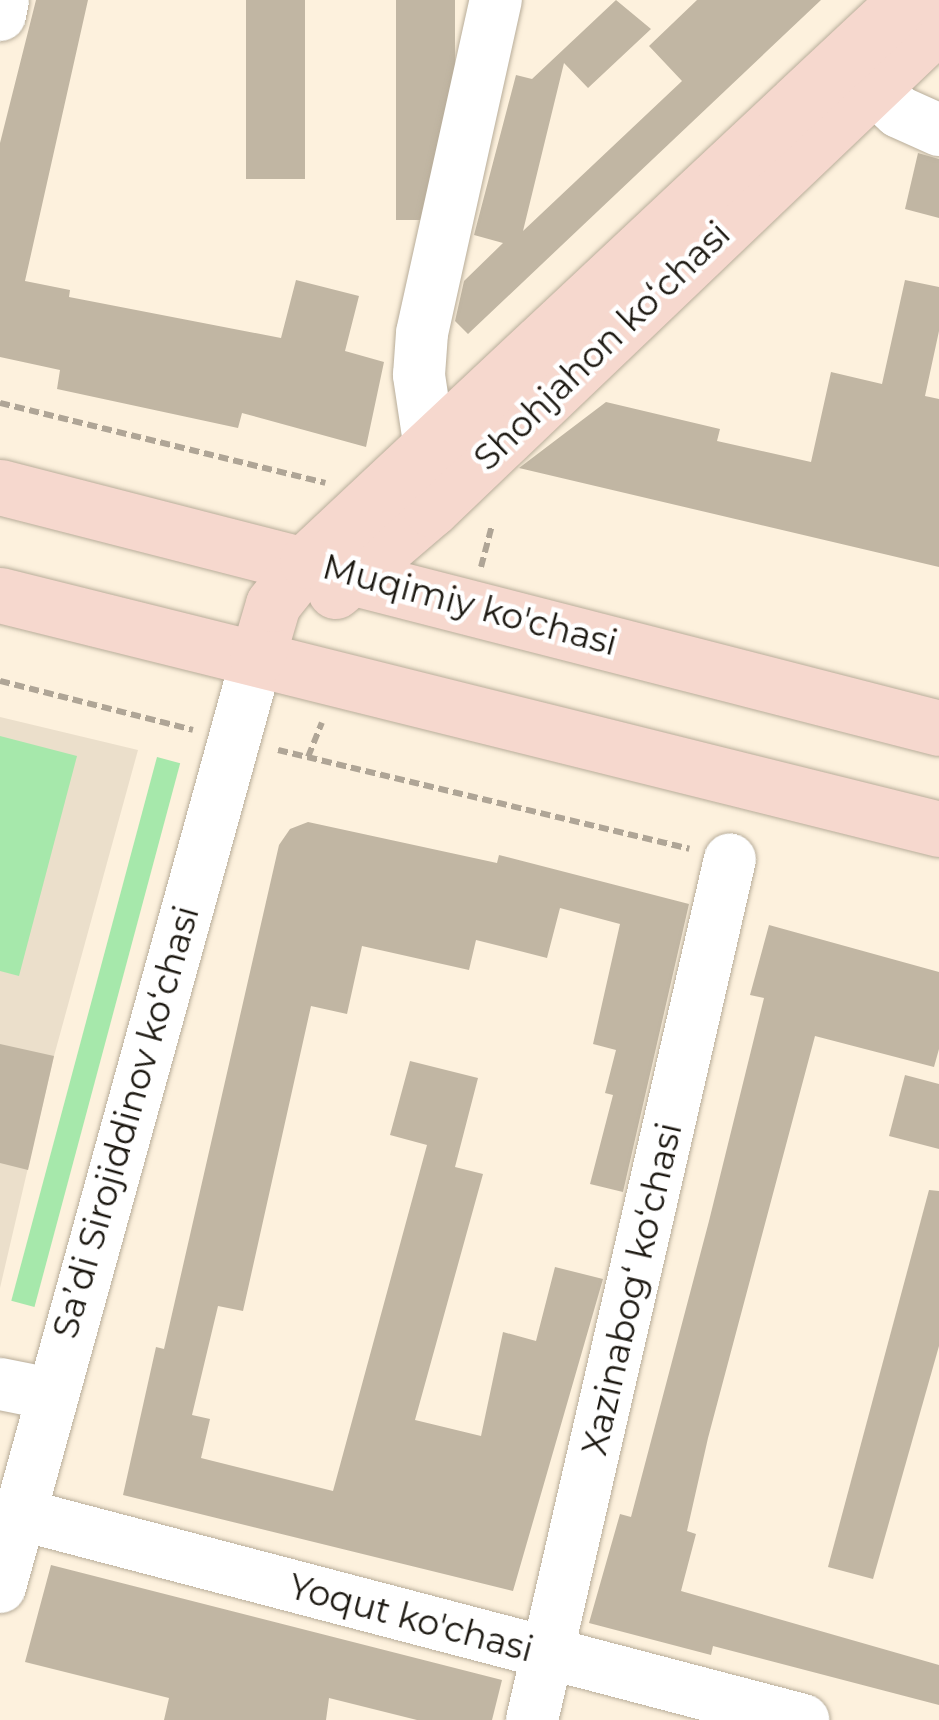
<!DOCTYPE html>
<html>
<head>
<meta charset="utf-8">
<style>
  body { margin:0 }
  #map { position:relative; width:939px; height:1720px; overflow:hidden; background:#fdf1dd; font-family:Montserrat,sans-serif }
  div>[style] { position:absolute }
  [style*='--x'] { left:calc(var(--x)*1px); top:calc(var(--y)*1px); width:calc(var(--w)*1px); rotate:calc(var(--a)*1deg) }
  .education>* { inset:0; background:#ebdfcb }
  .green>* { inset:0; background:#a6e8ab; transform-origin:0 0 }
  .building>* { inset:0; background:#c1b6a3; transform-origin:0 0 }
  .path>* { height:6px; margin-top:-3px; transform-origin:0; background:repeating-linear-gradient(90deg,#afa596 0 10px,transparent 0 15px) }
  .roads { filter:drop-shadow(0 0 2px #b8ad9a) drop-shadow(0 0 2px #b8ad9a) }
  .minor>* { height:52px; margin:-26px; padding:0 26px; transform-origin:26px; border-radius:26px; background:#fff }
  .major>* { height:55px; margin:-27.5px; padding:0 27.5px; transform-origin:27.5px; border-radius:27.5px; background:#f6d8ce }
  span { translate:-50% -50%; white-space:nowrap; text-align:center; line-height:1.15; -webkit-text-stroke:9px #fff; paint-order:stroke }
  .street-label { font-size:35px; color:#1c1811 }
</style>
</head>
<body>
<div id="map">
  <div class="education">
    <div style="clip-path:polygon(0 717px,138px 750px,54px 1056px,0 1288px)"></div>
  </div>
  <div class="green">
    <div style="clip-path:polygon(0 736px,77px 756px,19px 976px,0 971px)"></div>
    <div style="left:157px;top:757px;width:24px;height:563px;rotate:15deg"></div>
  </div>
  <div class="building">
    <div style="clip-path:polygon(36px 0,88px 0,25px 281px,70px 290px,69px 297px,281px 338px,296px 280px,359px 296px,345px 351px,384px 362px,366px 447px,242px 413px,238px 428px,57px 389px,60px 370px,0 357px,0 143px)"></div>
    <div style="left:246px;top:0;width:59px;height:179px"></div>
    <div style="left:396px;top:0;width:59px;height:220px"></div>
    <div style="clip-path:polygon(616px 0,651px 29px,588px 88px,564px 63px,523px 231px,682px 81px,649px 46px,697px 0,821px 0,468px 334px,455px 321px,464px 281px,503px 243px,474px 235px,516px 75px,532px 79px)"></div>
    <div style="clip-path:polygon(918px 153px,939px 159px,939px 218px,905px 209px)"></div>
    <div style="clip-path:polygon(905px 280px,939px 287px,939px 331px,925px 396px,939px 399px,939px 567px,519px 468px,606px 402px,720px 429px,717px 441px,811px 462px,831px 372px,882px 384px)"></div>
    <div style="clip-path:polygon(308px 822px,497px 863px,499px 855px,689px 904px,623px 1192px,590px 1184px,613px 1095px,605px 1093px,616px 1050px,593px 1044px,620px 924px,560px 908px,547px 958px,476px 940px,469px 970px,362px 946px,347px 1014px,311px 1006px,243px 1311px,218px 1306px,192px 1415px,210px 1419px,201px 1458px,333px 1491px,427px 1145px,390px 1135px,410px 1061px,478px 1078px,455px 1167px,483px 1174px,415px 1420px,481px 1436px,503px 1332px,536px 1341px,555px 1267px,603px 1279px,513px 1591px,123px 1495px,156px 1347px,164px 1349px,279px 845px,290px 829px)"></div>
    <div style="clip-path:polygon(769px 925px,939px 972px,939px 1049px,934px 1067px,815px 1036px,708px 1438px,687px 1531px,696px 1534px,681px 1591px,939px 1665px,939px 1705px,713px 1646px,711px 1655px,589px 1623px,620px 1514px,631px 1517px,709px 1221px,764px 998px,750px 995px)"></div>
    <div style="clip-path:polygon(0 1044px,54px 1056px,28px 1170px,0 1163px)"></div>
    <div style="clip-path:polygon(905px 1075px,939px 1084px,939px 1149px,889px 1136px)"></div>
    <div style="clip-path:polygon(929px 1190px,939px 1191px,939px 1346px,873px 1579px,828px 1567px)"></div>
    <div style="clip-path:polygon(51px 1565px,502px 1680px,492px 1720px,417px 1720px,329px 1698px,326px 1720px,164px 1720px,169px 1698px,25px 1662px)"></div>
  </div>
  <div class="path">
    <div style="--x:0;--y:403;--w:335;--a:13.8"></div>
    <div style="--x:481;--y:567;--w:43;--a:-75.3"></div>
    <div style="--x:0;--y:681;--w:199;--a:14.2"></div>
    <div style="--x:278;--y:750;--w:423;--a:13.5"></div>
    <div style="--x:308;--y:757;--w:37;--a:-68"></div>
  </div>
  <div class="roads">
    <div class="minor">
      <div style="--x:0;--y:15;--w:15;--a:-79"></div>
      <div style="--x:843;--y:60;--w:76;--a:42.9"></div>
      <div style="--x:899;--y:112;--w:44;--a:24.2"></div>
      <div style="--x:430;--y:449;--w:75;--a:-98.5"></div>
      <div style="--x:419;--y:375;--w:42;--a:-85.9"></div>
      <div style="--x:422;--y:333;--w:341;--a:-77.5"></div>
      <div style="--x:0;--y:1384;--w:51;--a:11.3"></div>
      <div style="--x:19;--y:1514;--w:811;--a:14.72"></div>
      <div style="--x:0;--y:1587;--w:964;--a:-74.54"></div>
      <div style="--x:532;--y:1720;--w:883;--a:-77.05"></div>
    </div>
    <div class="major">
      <div style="--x:0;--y:487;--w:969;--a:14.39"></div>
      <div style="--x:335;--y:591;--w:126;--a:-40.5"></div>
      <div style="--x:431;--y:509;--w:702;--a:-43.67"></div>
      <div style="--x:0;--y:595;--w:968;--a:13.99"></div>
      <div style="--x:257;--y:658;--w:56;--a:-73.5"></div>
      <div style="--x:273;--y:604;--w:55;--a:-51.7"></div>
      <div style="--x:307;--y:561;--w:821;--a:-43.12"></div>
    </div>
  </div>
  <div class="street-label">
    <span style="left:602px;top:346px;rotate:-44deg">Shohjahon koʻchasi</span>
    <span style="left:470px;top:605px;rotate:15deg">Muqimiy ko'chasi</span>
    <span style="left:126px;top:1122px;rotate:-74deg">Saʼdi Sirojiddinov koʻchasi</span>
    <span style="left:632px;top:1289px;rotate:-77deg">Xazinabog‘ ko‘chasi</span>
    <span style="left:411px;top:1618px;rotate:15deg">Yoqut ko'chasi</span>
  </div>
</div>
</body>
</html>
